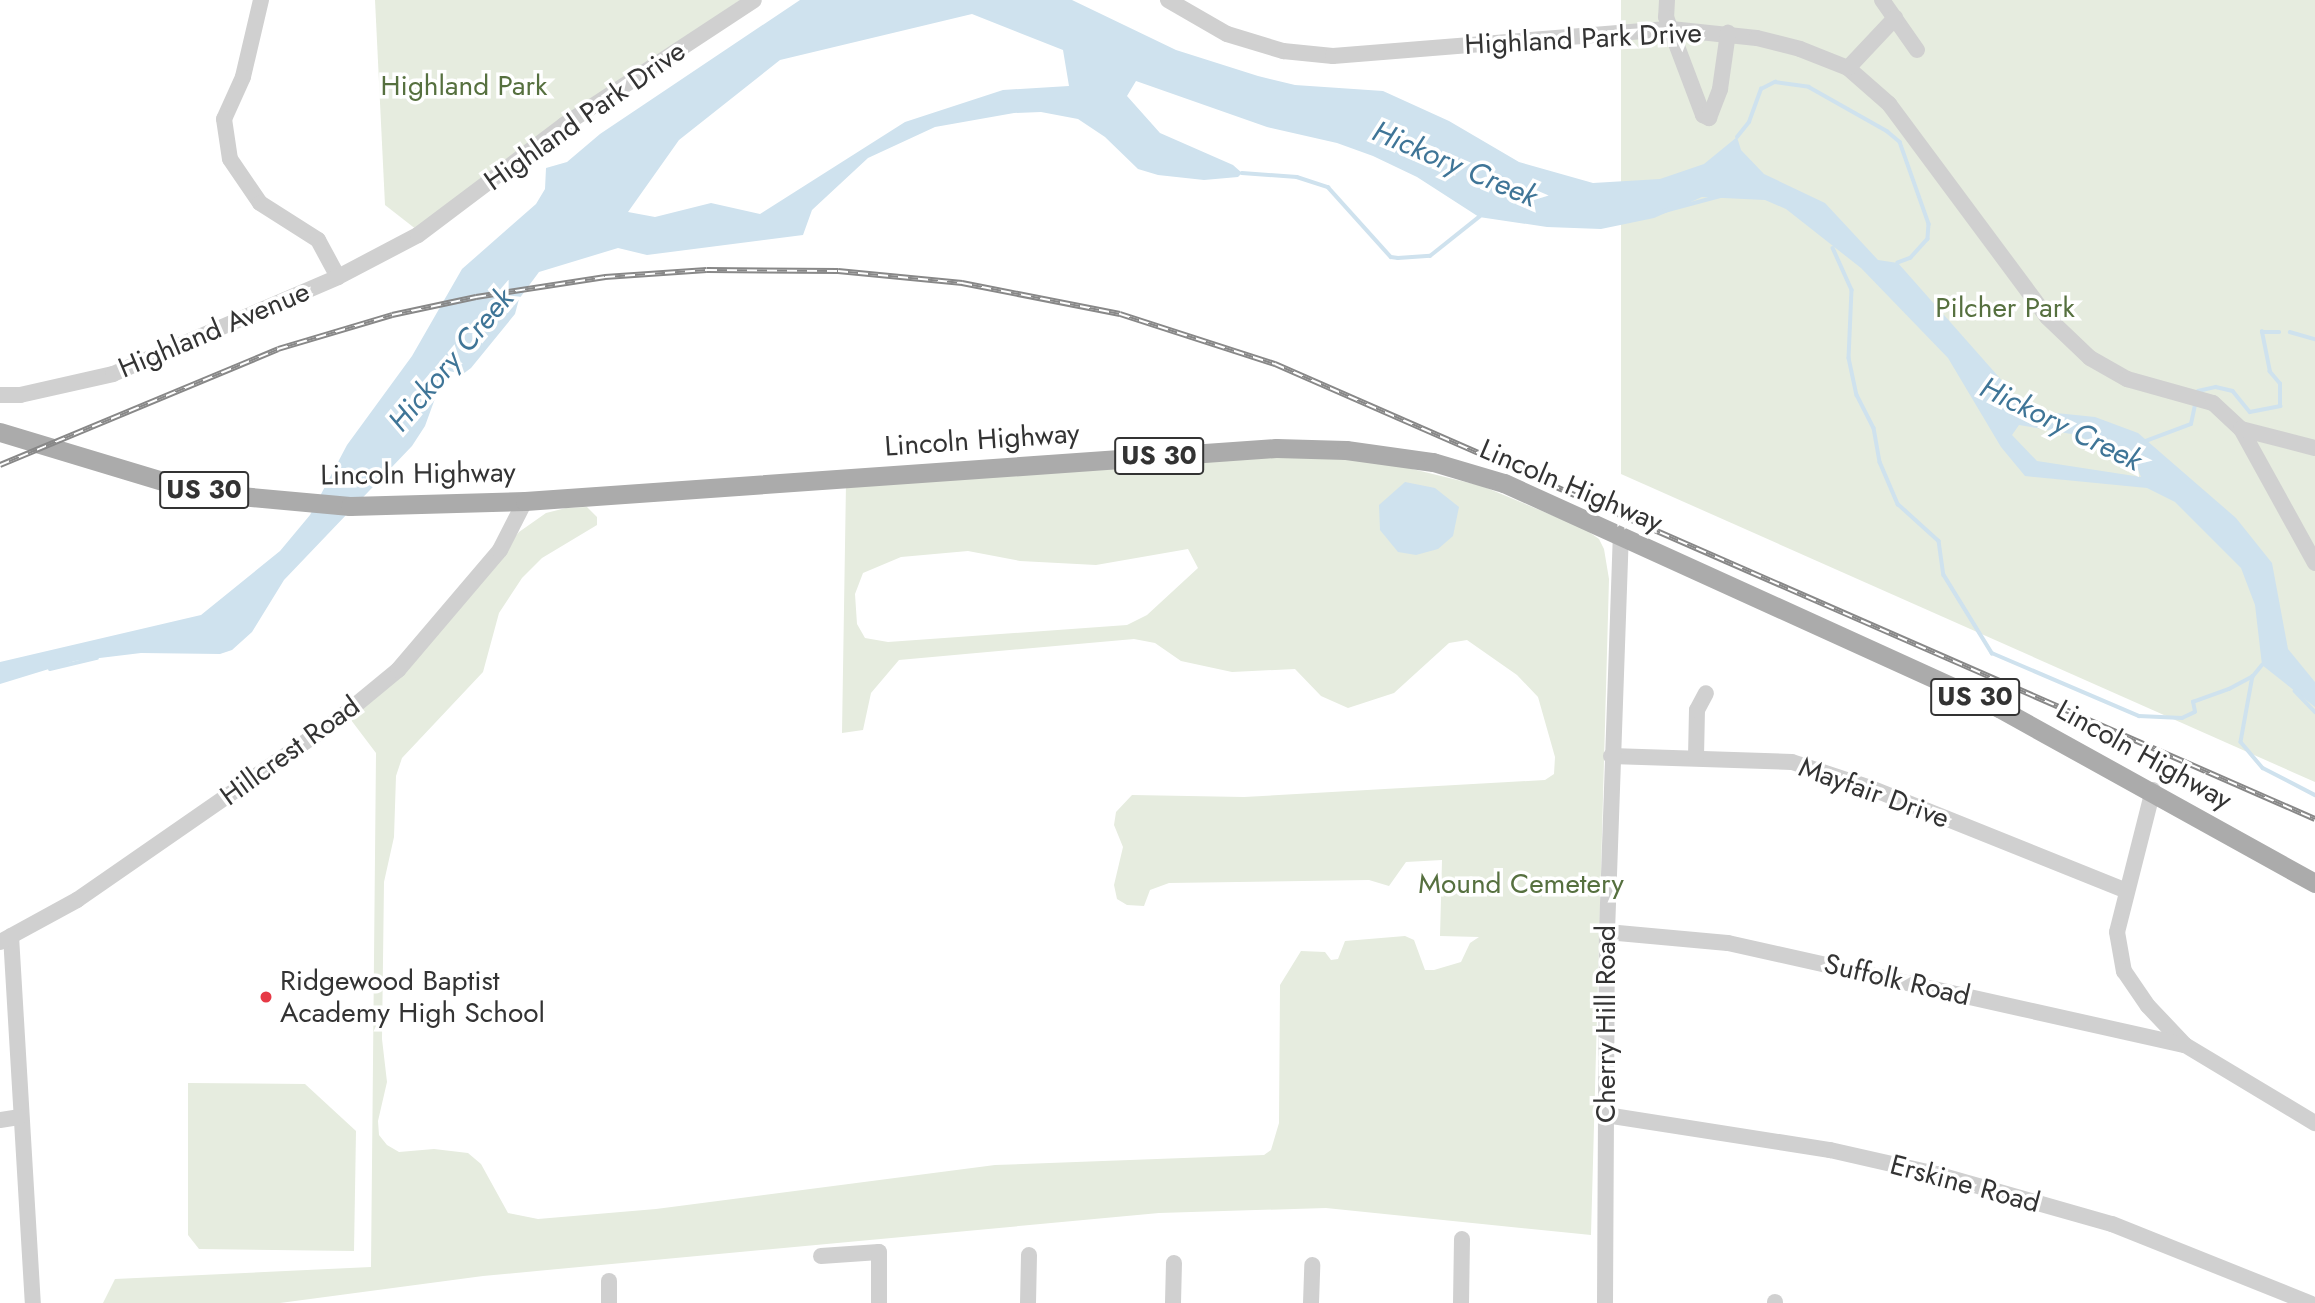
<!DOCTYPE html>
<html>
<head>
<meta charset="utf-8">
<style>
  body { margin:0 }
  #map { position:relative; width:2315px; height:1303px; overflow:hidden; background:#fff; font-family:Jost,sans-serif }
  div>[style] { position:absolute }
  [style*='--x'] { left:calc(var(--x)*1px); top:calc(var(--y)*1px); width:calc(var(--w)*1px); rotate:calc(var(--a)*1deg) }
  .green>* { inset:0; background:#e6ecdf }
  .water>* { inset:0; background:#cfe2ee }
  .stream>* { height:3.5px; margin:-1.75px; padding:0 1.75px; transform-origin:1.75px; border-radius:1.75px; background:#cfe2ee }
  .minor>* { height:16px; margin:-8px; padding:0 8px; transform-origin:8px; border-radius:8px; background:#d0d0d0 }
  .major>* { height:19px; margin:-9.5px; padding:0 9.5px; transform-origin:9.5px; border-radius:9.5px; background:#ababab }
  .rail>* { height:6px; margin-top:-3px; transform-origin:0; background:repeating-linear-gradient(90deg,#fff 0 10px,#888 0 20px); box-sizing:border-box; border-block:2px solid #888 }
  .dots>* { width:19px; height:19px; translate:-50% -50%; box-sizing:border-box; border:4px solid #fff; border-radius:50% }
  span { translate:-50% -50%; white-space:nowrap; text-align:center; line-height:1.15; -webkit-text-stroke:7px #fff; paint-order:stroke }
  .shield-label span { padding:2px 5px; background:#fff; border:2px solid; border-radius:5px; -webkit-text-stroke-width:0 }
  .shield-label { font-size:26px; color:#333; font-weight:700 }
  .street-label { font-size:28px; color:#333 }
  .park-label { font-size:28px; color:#56703f }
  .poi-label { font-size:28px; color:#333 }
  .left { translate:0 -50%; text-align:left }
  .water-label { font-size:30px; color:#3f7597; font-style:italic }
</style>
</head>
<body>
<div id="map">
  <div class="green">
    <div style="clip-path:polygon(375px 0,740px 0,417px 230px,385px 205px)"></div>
    <div style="clip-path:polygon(1621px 0,2315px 0,2315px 782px,1621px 474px)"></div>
    <div style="clip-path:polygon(evenodd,1306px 454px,1396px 465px,1482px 486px,1585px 529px,1599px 539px,1604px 549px,1609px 579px,1591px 1235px,1326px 1208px,1159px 1213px,483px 1276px,280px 1303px,103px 1303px,115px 1279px,371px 1267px,376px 753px,351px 720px,519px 532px,546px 513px,566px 508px,587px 507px,597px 517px,597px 525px,542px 558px,522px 578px,499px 613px,483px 672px,402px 758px,396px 776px,394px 837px,384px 882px,382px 1039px,387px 1082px,378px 1121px,379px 1135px,387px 1145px,399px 1152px,434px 1149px,468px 1153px,481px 1164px,508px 1213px,538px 1219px,656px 1209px,995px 1165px,1264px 1155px,1271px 1150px,1279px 1123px,1280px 985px,1301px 951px,1325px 952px,1331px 960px,1338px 959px,1345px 941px,1405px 936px,1414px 940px,1425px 970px,1434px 970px,1461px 962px,1470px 943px,1479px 937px,1440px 936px,1442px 860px,1406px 862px,1389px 886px,1369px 880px,1169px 883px,1150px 890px,1144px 906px,1127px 905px,1117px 899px,1114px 885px,1123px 847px,1114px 825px,1116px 812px,1132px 795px,1244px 797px,1545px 780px,1554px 774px,1555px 757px,1538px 697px,1517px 675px,1467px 640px,1449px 643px,1394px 693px,1348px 708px,1321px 696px,1295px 669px,1232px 672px,1181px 661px,1155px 643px,1134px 639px,899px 660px,871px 693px,863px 730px,842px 733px,846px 483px,1306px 454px,1188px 549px,1198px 568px,1147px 615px,1127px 625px,888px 642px,865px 638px,857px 624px,855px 594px,863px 573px,901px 557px,968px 551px,1020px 561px,1096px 565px,1188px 549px)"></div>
    <div style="clip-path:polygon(188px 1083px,305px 1084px,356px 1131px,354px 1251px,199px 1249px,188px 1235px)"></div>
  </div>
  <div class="water">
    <div style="clip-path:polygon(evenodd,800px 0,1072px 0,1176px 50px,1258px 76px,1295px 85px,1383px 91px,1449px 121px,1519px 162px,1593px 183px,1660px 179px,1704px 164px,1737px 137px,1741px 150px,1764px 174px,1825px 203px,1878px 260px,1898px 263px,2028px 410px,2095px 417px,2138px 433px,2236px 518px,2272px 563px,2288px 649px,2315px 682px,2315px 707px,2262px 665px,2255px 605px,2241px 568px,2175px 502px,2147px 488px,2025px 476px,2001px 447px,1948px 358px,1861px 268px,1786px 209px,1765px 200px,1702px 197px,1654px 218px,1601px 229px,1547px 227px,1479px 217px,1417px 177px,1373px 156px,1337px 143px,1267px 127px,1136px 81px,1127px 96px,1160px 133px,1233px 165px,1242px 173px,1238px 177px,1204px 180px,1158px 175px,1138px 169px,1105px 137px,1078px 119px,1041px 112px,1014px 113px,935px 127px,868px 158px,812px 210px,803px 235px,647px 255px,618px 248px,539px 272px,519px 299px,515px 314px,471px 368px,463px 374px,449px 371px,441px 382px,425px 426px,412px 446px,284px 580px,252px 632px,232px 650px,220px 654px,141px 653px,75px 661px,0 684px,0 662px,201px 615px,280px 551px,310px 515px,347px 445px,412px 356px,462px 269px,536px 204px,545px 189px,546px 168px,567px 162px,600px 134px,800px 0,972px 14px,1063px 50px,1069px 86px,1003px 90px,905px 122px,760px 214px,711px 203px,655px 217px,628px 212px,679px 140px,780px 60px,972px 14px,800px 0,2019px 425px,2077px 435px,2136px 465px,2141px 477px,2037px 461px,2012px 435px,2019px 425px)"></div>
    <div style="clip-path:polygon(1405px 482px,1435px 488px,1459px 507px,1453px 536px,1438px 549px,1416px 555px,1398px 552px,1380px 530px,1379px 505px)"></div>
  </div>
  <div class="stream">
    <div style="--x:1737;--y:137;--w:19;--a:-51"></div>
    <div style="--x:1749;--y:122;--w:35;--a:-70"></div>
    <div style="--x:1761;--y:89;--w:16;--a:-27"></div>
    <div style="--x:1775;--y:82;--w:34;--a:8"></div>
    <div style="--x:1809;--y:87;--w:90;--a:29.4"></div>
    <div style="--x:1887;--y:131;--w:17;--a:40"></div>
    <div style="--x:1900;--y:142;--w:87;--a:70.5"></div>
    <div style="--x:1929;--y:224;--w:15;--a:94"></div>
    <div style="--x:1928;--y:239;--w:25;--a:132"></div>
    <div style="--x:1911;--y:258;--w:14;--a:159"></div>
    <div style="--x:1242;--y:173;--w:55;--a:4.2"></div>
    <div style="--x:1297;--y:177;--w:33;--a:18"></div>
    <div style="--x:1328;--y:187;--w:94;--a:48"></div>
    <div style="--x:1391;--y:257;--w:7;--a:8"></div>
    <div style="--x:1398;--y:258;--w:32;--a:-4"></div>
    <div style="--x:1430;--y:256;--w:63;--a:-38.5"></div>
    <div style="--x:1657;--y:213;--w:69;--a:-15"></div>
    <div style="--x:1833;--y:248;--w:46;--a:65.7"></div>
    <div style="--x:1852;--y:290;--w:68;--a:92.5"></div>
    <div style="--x:1849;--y:358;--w:38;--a:78"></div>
    <div style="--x:1857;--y:395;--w:37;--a:63"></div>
    <div style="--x:1874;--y:428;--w:35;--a:80"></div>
    <div style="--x:1880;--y:462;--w:46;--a:66.8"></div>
    <div style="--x:1898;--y:504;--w:55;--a:42.1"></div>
    <div style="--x:1939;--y:541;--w:34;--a:82"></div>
    <div style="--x:1944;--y:575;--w:92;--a:58.4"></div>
    <div style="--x:1992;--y:653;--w:160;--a:23.2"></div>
    <div style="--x:2139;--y:716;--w:43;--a:2.7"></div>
    <div style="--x:2182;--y:718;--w:14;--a:-25"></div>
    <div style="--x:2195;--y:712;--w:10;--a:-101"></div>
    <div style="--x:2193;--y:702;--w:38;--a:-20"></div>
    <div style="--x:2229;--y:689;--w:27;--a:-28"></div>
    <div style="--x:2253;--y:676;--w:14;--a:-51"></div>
    <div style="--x:2290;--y:332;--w:26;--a:16"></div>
    <div style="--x:2198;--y:391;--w:18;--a:-13"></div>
    <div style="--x:2216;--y:387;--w:17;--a:13"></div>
    <div style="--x:2233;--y:391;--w:27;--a:51"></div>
    <div style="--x:2250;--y:412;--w:31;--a:-11"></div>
    <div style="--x:2280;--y:406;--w:22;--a:-90"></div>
    <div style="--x:2280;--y:384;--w:16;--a:-130"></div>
    <div style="--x:2270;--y:372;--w:41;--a:-101.3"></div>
    <div style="--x:2262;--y:332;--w:17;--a:0"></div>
    <div style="--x:2146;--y:441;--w:48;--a:-20.7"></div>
    <div style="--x:2191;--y:424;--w:19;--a:-78"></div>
    <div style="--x:50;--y:669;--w:48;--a:-13.2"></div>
    <div style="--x:2253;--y:676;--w:67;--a:100.3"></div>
    <div style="--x:2241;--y:742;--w:34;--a:50"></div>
    <div style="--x:2263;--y:768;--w:59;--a:27.4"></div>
    <div style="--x:2295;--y:691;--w:29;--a:46"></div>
  </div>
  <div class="minor">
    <div style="--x:261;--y:0;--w:79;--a:103.2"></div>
    <div style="--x:243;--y:77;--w:46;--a:114.3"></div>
    <div style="--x:224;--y:119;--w:40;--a:81.5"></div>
    <div style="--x:230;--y:159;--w:53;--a:55.7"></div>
    <div style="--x:260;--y:203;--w:69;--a:32.5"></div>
    <div style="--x:318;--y:240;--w:42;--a:61.6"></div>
    <div style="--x:1168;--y:0;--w:68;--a:30"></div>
    <div style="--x:1227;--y:34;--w:59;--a:16.9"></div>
    <div style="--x:1283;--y:51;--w:50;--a:5.7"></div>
    <div style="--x:1333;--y:56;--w:339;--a:-4.6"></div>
    <div style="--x:1671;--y:29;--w:86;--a:6"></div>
    <div style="--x:1757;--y:38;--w:44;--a:14.3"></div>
    <div style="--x:1800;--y:49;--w:52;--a:21.6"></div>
    <div style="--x:1848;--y:68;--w:55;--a:41.3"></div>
    <div style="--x:1889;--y:104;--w:265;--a:53.4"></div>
    <div style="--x:2047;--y:317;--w:59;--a:43.6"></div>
    <div style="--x:2090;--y:358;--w:43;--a:29.6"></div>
    <div style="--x:2127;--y:379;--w:89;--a:15.6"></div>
    <div style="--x:2213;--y:403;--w:38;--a:43"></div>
    <div style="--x:2241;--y:429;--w:153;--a:61.1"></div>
    <div style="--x:1667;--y:0;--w:17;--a:93"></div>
    <div style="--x:1666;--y:17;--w:105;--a:69.3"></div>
    <div style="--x:1703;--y:115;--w:7;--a:27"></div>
    <div style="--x:1709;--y:118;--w:31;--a:-69"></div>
    <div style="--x:1720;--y:89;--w:57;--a:-81.9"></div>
    <div style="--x:1882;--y:0;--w:61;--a:55"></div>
    <div style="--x:1848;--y:68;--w:69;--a:-46.8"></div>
    <div style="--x:0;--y:395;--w:20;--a:0"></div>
    <div style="--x:20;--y:395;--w:95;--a:-12.7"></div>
    <div style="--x:113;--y:374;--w:245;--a:-23.3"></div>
    <div style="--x:338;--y:277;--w:90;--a:-27.7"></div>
    <div style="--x:418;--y:235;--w:183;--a:-37"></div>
    <div style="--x:564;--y:125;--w:227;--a:-33.3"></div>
    <div style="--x:2241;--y:429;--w:76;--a:14.4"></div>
    <div style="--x:1611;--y:756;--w:181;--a:1.9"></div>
    <div style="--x:1792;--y:762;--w:80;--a:18.2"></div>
    <div style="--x:1868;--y:787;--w:276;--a:21.9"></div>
    <div style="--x:1696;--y:757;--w:47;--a:-88.8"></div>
    <div style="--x:1697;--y:710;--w:19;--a:-62"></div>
    <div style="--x:2153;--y:790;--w:146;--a:104.2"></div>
    <div style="--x:2117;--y:932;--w:40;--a:80"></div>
    <div style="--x:2124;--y:971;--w:42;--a:55.6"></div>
    <div style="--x:2148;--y:1006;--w:54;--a:46.5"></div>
    <div style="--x:2185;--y:1045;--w:152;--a:31"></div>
    <div style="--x:1607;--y:932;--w:121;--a:5.2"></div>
    <div style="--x:1728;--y:943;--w:468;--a:12.6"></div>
    <div style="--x:11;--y:936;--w:368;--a:86.6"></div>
    <div style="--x:0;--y:942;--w:88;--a:-28.6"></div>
    <div style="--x:77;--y:900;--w:321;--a:-34.7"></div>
    <div style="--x:341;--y:717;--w:74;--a:-39.5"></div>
    <div style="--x:398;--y:670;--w:157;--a:-49.6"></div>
    <div style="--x:500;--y:550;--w:55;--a:-63"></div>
    <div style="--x:1606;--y:1115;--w:227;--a:8.9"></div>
    <div style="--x:1830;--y:1150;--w:109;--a:12.8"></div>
    <div style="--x:1936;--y:1174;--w:183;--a:15.9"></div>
    <div style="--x:2112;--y:1224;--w:213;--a:21.8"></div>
    <div style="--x:0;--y:1120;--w:19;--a:-9"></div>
    <div style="--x:821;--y:1256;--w:58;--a:-3.9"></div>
    <div style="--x:879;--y:1252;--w:51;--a:90"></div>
    <div style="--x:609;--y:1281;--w:22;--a:90"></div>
    <div style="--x:1028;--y:1303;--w:48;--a:-88.8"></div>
    <div style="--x:1173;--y:1303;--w:40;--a:-88.6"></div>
    <div style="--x:1311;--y:1303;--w:38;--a:-88"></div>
    <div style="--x:1461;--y:1303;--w:64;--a:-89.1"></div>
    <div style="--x:1605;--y:1303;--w:371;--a:-89.7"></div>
    <div style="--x:1607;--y:932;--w:396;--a:-88"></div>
    <div style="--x:1775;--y:1303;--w:1;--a:-90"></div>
  </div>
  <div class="major">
    <div style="--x:0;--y:432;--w:177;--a:16.8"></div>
    <div style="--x:169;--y:483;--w:72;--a:10.4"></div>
    <div style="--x:240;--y:496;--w:110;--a:5.2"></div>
    <div style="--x:350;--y:506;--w:175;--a:-1.6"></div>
    <div style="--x:525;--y:501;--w:753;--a:-4.04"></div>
    <div style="--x:1276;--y:448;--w:70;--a:1.6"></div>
    <div style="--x:1346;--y:450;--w:88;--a:7.9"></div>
    <div style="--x:1433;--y:462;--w:74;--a:16.5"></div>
    <div style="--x:1504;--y:483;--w:544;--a:24.44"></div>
    <div style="--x:1999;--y:708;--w:361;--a:29"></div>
  </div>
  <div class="rail">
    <div style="--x:0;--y:465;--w:301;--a:-22.6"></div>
    <div style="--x:278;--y:349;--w:119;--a:-16.6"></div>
    <div style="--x:392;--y:315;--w:86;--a:-12.1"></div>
    <div style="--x:476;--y:297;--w:131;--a:-8.8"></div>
    <div style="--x:605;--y:277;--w:102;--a:-3.9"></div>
    <div style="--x:707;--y:270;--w:131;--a:0.4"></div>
    <div style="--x:838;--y:271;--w:125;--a:5.5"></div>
    <div style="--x:962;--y:283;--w:161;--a:11.1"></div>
    <div style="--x:1120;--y:314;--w:163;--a:17.9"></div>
    <div style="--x:1275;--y:364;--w:1135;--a:23.63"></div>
  </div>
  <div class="dots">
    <div style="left:266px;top:997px;background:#e63946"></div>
  </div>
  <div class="shield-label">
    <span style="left:1159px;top:456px">US 30</span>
    <span style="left:204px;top:490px">US 30</span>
    <span style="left:1975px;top:697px">US 30</span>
  </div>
  <div class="street-label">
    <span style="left:1583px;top:39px;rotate:-3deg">Highland Park Drive</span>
    <span style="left:585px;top:116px;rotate:-35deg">Highland Park Drive</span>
    <span style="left:214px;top:330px;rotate:-23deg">Highland Avenue</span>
    <span style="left:982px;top:440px;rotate:-4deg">Lincoln Highway</span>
    <span style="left:418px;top:474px;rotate:-1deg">Lincoln Highway</span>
    <span style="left:1571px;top:486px;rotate:23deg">Lincoln Highway</span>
    <span style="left:290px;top:751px;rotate:-36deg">Hillcrest Road</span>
    <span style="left:2144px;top:755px;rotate:29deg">Lincoln Highway</span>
    <span style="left:1874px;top:793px;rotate:20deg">Mayfair Drive</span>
    <span style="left:1897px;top:980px;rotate:13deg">Suffolk Road</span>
    <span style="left:1606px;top:1024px;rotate:-90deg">Cherry Hill Road</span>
    <span style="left:1965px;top:1184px;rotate:15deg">Erskine Road</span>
  </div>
  <div class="park-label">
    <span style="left:464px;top:86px">Highland Park</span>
    <span style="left:2005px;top:308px">Pilcher Park</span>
    <span style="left:1521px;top:884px">Mound Cemetery</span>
  </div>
  <div class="poi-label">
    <span class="left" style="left:280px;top:997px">Ridgewood Baptist<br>Academy High School</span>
  </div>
  <div class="water-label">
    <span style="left:1455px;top:164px;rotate:23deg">Hickory Creek</span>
    <span style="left:451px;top:360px;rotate:-50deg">Hickory Creek</span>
    <span style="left:2061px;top:424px;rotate:26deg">Hickory Creek</span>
  </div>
</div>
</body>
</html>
